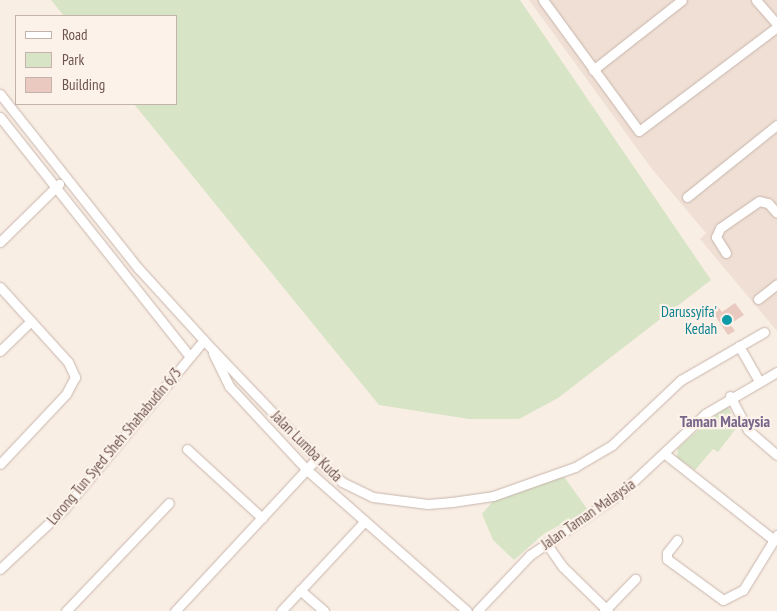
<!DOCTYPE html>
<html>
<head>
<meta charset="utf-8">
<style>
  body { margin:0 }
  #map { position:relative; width:777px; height:611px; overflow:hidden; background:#f9eee4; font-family:"PT Sans Narrow",sans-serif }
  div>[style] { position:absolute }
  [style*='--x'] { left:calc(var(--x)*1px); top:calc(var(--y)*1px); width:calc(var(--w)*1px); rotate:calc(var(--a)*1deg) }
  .residential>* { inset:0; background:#efdfd4 }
  .green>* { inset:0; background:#d7e4c5 }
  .building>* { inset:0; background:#eacac0 }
  .roads { filter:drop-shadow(0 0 1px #c8b5ac) drop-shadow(0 0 1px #c8b5ac) }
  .minor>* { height:9px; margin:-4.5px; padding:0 4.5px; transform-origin:4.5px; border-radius:4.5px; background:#fff }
  .dots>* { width:14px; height:14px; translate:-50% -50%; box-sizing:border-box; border:2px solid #fcf2ea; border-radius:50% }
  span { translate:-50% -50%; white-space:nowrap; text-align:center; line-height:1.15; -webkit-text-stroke:4.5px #fcf2ea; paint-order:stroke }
  .culture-label { font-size:15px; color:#0d838f }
  .right { translate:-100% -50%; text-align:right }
  .street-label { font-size:15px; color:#6e544d }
  .neighbourhood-label { font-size:16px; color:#78668a; font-weight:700 }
  .legend { position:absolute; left:15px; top:15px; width:162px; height:90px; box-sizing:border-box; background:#fcf2ea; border:1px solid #c3b3ab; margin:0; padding:6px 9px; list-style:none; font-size:15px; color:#6e544d }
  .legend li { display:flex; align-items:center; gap:10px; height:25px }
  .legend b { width:25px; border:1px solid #c3b3ab }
</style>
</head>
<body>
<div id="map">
  <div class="residential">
    <div style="clip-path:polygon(529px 0,777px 0,777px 331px,700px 239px,706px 233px,652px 169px)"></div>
  </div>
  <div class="green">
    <div style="clip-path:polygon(51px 0,520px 0,711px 280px,558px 398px,519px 419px,469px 419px,379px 405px,134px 104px,176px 104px,176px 16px,64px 16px)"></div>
    <div style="clip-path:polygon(727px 405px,738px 426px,718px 452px,713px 449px,695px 470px,677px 458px,678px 448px)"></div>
    <div style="clip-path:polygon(562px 474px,588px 510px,545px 533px,514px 560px,493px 540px,482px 514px,495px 499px)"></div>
  </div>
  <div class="building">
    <div style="clip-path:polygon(735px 303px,744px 315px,730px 324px,735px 331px,728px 335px,712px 311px,718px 307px,722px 312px)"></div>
  </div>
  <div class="roads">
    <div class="minor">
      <div style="--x:543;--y:0;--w:162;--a:53.8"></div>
      <div style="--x:639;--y:131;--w:173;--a:-37"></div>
      <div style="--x:756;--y:0;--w:32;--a:49"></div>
      <div style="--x:593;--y:70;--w:113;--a:-38.2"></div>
      <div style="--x:0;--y:94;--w:222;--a:51.6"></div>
      <div style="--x:138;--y:268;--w:111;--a:47.6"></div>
      <div style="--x:213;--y:350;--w:162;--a:46.3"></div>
      <div style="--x:325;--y:467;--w:23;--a:41"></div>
      <div style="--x:342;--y:482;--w:34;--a:26"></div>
      <div style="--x:373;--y:497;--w:55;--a:7.3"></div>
      <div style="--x:428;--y:504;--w:24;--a:-5"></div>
      <div style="--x:452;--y:502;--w:41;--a:-8.3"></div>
      <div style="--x:493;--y:496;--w:87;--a:-19.5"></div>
      <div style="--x:575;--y:467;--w:43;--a:-30.7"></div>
      <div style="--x:612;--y:445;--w:95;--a:-43.3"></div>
      <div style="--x:681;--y:380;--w:96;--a:-30"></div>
      <div style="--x:0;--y:117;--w:306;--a:51.6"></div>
      <div style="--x:687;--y:197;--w:115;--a:-38.7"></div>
      <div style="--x:0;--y:242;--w:83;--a:-44.5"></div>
      <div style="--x:726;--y:253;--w:19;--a:-122"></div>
      <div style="--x:716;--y:237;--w:10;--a:-66"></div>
      <div style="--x:720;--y:228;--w:47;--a:-34.7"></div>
      <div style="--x:759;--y:201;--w:9;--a:13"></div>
      <div style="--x:768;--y:203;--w:13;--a:48"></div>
      <div style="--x:0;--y:287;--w:101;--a:47.8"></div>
      <div style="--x:68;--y:362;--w:17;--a:65"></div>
      <div style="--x:75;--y:377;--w:19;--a:118"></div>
      <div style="--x:66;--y:394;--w:96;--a:133.3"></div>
      <div style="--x:758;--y:299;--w:24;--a:-38"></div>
      <div style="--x:739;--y:346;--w:40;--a:60.3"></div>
      <div style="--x:0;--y:351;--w:43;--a:-44.1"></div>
      <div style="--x:213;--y:353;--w:37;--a:64"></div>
      <div style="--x:229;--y:386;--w:115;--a:47.1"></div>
      <div style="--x:307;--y:470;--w:213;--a:41.4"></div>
      <div style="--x:730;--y:396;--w:38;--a:62"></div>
      <div style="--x:748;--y:430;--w:38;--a:41"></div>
      <div style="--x:187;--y:449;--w:102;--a:42.6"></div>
      <div style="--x:665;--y:454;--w:139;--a:38.3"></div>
      <div style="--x:677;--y:540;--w:16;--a:128"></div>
      <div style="--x:667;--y:553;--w:6;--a:90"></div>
      <div style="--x:667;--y:559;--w:69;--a:36.2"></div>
      <div style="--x:723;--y:600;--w:22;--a:-27"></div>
      <div style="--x:743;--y:590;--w:65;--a:-58.3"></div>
      <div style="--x:546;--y:543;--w:29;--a:55"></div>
      <div style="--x:563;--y:567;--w:63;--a:44.4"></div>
      <div style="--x:0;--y:569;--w:88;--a:-43.2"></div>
      <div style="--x:64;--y:509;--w:219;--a:-50.4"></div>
      <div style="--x:300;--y:590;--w:32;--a:41"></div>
      <div style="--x:66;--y:611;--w:149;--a:-46.4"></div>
      <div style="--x:175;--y:611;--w:209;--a:-47.1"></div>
      <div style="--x:281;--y:611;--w:123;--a:-47"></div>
      <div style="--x:477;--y:611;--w:77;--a:-46.6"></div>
      <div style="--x:530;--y:555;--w:112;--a:-34.4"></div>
      <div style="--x:622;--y:492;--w:114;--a:-43.2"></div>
      <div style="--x:705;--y:414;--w:83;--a:-30.3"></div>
      <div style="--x:604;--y:611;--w:45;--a:-45.9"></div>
    </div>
  </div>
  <div class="dots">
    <div style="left:727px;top:320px;background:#0f9aa8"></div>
  </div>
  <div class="culture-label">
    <span class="right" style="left:717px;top:320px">Darussyifa'<br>Kedah</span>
  </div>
  <div class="street-label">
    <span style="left:114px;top:446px;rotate:-50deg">Lorong Tun Syed Sheh Shahabudin 6/3</span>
    <span style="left:307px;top:446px;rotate:45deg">Jalan Lumba Kuda</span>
    <span style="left:588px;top:514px;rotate:-35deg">Jalan Taman Malaysia</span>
  </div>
  <div class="neighbourhood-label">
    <span style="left:725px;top:421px">Taman Malaysia</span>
  </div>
  <ul class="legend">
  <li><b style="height:6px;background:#fff"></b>Road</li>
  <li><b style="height:14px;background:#d7e4c5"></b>Park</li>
  <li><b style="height:14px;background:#eacac0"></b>Building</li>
  </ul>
</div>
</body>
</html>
